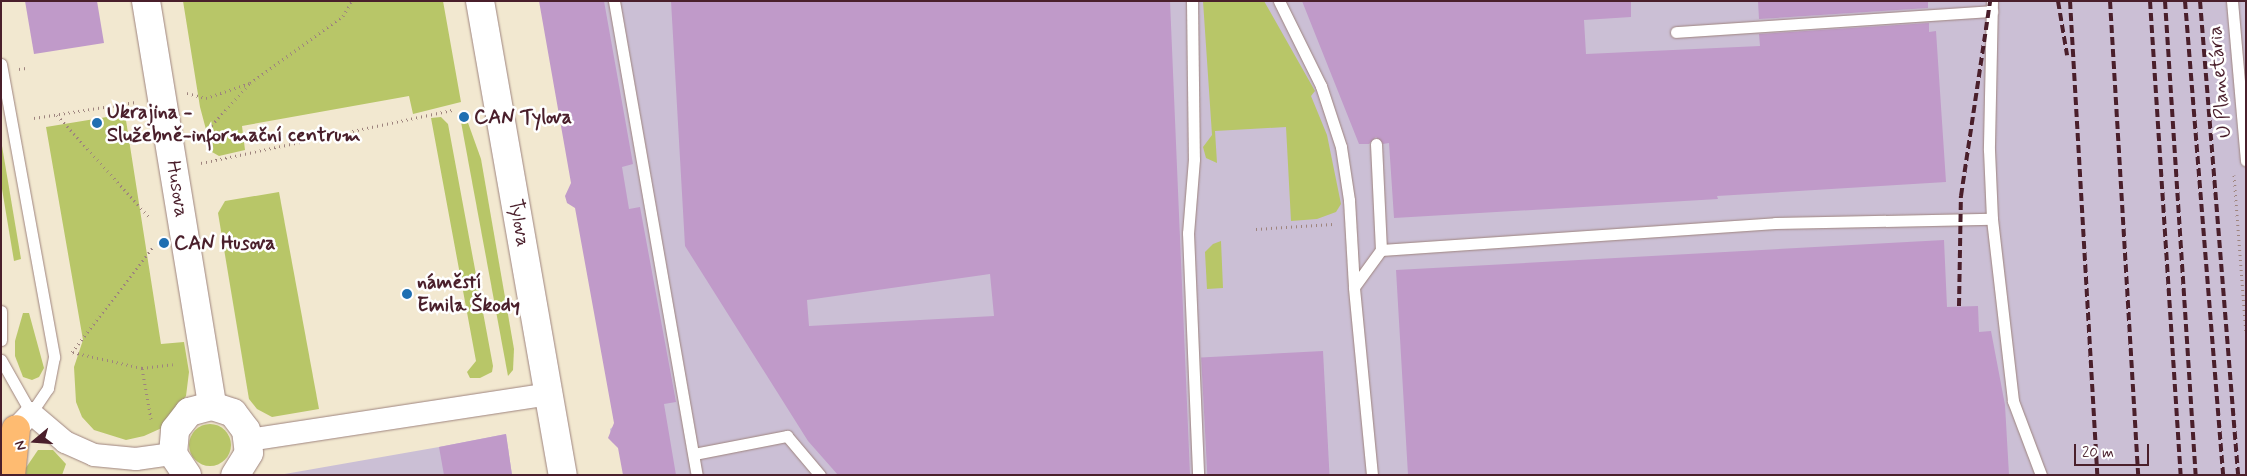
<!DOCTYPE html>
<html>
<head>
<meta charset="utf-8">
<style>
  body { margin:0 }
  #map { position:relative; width:2247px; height:476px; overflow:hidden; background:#f2e8d0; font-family:Mynerve,sans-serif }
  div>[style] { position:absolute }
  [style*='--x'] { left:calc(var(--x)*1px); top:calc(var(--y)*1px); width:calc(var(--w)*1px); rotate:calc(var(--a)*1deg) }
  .industrial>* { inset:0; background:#cbbfd5 }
  .green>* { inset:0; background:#b8c668 }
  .round { border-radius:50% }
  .building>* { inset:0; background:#c09ac9; transform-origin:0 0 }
  .path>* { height:3px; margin-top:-1.5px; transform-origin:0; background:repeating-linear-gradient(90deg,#9e847e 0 1px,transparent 0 5px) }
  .roads { filter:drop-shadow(0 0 1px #9e847e) drop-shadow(0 0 1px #9e847e) }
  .service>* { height:11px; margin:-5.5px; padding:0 5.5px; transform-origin:5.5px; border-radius:5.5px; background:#fff }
  .minor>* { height:22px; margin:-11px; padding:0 11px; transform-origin:11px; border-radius:11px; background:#fff }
  .tertiary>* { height:28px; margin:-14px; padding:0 14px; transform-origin:14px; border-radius:14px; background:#fff }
  .primary>* { height:28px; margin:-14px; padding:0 14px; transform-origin:14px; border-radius:14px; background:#febb71 }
  .rail>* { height:4px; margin-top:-2px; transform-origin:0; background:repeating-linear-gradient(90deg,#4a1f2b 0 8px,transparent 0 12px) }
  .dots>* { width:14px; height:14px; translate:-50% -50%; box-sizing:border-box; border:2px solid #fff; border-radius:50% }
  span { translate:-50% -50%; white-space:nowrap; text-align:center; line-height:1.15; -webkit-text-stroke:5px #fff; paint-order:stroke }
  .street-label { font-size:20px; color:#4a1f2b }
  .poi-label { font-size:20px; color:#4a1f2b; font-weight:700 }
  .left { translate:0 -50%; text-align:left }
  .frame { position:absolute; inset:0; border:2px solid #4a1f2b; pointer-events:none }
  .north { position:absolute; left:10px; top:416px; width:50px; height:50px; -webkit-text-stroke:4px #fff; paint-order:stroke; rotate:252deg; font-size:14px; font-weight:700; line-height:20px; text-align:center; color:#4a1f2b }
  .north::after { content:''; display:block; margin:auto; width:18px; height:22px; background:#4a1f2b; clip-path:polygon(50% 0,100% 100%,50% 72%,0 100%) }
  .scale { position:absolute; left:2074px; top:444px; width:75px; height:22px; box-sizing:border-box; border:2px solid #4a1f2b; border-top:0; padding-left:6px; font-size:15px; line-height:18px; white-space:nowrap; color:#4a1f2b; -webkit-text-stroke:4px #fff; paint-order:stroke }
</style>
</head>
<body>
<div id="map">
  <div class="industrial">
    <div style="clip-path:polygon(540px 1px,2246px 1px,2246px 475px,624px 475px,618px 444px,612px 442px,610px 429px,615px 425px)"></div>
    <div style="clip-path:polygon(506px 434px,512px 475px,279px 475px,439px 447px)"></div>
  </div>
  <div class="green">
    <div style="clip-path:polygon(183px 1px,443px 1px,461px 102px,413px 114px,409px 96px,242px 126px,245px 150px,219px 156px,212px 152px,200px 107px)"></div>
    <div style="clip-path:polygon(1203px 1px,1264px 1px,1315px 91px,1311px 96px,1327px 135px,1341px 204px,1336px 212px,1317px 219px,1291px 221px,1286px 127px,1215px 131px,1217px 163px,1206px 158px,1203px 147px,1212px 135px)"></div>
    <div style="clip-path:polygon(125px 114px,161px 344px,184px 342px,189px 372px,186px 396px,164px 427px,144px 436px,126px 440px,94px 430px,82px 417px,76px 402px,74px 367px,83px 340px,46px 127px)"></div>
    <div style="clip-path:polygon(441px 117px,448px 124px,493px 366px,492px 372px,480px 378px,470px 378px,467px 372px,476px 361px,431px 118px)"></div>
    <div style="clip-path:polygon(467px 120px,481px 159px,514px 349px,513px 370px,508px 376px,461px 122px)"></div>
    <div style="clip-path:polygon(1px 140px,21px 259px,14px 261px,1px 183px)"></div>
    <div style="clip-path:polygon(279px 192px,319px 409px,272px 417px,257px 409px,249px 399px,218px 213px,225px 201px)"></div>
    <div style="clip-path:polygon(1221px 241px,1223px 288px,1207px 289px,1205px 252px,1213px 244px)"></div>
    <div style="clip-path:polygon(23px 313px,29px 313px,44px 368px,39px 377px,32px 380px,23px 377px,15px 356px,15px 341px)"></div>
    <div class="round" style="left:189px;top:424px;width:42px;height:42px"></div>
    <div style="clip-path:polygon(38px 450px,53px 450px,66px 464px,62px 475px,21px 475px)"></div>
  </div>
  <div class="building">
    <div style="clip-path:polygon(25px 1px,97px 1px,104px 43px,34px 54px)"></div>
    <div style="clip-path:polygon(539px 1px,604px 1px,633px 164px,622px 167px,629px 209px,640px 207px,676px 402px,664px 404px,676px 475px,623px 475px,618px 448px,608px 438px,614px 423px,575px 208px,567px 203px,565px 196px,571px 183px)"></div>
    <div style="clip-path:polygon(evenodd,671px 1px,1170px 1px,1190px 475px,838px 475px,808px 441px,685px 246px,671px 1px,990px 274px,994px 316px,809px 326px,807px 300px,990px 274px)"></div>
    <div style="clip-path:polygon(1302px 1px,1631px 1px,1631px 17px,1584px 20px,1586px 54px,1760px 46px,1759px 34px,1929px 23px,1929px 32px,1936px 31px,1946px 182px,1717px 196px,1718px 199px,1394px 218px,1389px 143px,1383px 144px,1376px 137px,1369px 144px,1359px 144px)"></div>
    <div style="clip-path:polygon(1758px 1px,1928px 1px,1928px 8px,1759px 19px)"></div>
    <div style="clip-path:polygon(1944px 240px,1947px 307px,1978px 306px,1979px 332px,1991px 331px,2005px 405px,2009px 475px,1408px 475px,1396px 270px)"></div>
    <div style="left:1323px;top:351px;width:124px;height:122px;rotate:87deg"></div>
    <div style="clip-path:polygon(506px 434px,512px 475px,444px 475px,439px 447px)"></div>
  </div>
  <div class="path">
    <div style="--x:19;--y:69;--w:7;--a:-8"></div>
    <div style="--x:187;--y:93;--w:20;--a:15"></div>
    <div style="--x:206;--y:98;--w:46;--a:-18.8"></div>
    <div style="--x:57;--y:115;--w:139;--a:47.9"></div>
    <div style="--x:34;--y:118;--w:103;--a:-8.9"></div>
    <div style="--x:198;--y:140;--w:77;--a:-47.6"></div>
    <div style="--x:250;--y:83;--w:115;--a:-35.8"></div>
    <div style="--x:343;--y:16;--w:17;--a:-59"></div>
    <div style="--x:201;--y:163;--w:258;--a:-11.9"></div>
    <div style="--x:2234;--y:175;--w:159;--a:85.7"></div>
    <div style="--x:1256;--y:229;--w:77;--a:-3.7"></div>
    <div style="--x:142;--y:368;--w:72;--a:-167.1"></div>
    <div style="--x:72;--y:352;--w:134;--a:-52.3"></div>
    <div style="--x:151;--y:419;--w:52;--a:-100"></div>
    <div style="--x:142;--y:368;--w:31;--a:-7"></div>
  </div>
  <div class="roads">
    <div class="service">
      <div style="--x:614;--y:1;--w:481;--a:80.1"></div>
      <div style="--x:1192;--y:1;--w:158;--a:89.3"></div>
      <div style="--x:1194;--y:159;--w:74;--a:94.6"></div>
      <div style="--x:1188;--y:233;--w:242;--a:87.6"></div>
      <div style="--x:1279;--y:1;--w:95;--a:63.7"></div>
      <div style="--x:1321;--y:86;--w:64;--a:71.8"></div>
      <div style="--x:1341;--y:147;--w:54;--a:81.4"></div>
      <div style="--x:1349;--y:200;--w:87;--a:86.7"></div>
      <div style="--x:1992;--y:1;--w:149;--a:91.2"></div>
      <div style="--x:1989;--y:150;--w:69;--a:87.5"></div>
      <div style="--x:1992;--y:219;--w:183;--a:83.4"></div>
      <div style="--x:2013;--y:401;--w:79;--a:69.3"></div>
      <div style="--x:2232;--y:1;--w:160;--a:85"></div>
      <div style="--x:1676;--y:32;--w:317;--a:-3.8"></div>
      <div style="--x:1;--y:64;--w:298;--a:79.7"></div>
      <div style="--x:54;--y:357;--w:32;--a:101"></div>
      <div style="--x:48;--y:388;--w:30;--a:124"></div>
      <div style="--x:31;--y:413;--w:61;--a:-119.5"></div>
      <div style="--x:1376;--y:144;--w:106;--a:87.3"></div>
      <div style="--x:1;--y:311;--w:29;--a:90"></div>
      <div style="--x:694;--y:454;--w:95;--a:-11"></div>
      <div style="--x:787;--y:436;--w:51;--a:49.8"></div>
      <div style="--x:1372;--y:475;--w:189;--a:-95.5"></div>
      <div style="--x:1354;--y:287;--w:46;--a:-53.9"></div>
      <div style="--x:1381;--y:250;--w:395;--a:-3.9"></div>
      <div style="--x:1775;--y:223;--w:217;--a:-1.1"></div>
    </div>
    <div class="minor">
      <div style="--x:16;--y:429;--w:22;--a:-47"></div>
      <div style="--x:31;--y:413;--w:45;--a:40.5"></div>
      <div style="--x:65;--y:442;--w:32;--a:24"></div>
      <div style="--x:94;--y:455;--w:42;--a:5.4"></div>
      <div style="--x:136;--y:459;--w:37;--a:-8"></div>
      <div style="--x:249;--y:440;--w:304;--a:-8.7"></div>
    </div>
    <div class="tertiary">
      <div style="--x:146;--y:1;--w:410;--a:80.7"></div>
      <div style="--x:480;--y:1;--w:481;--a:80.1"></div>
      <div style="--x:187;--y:475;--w:25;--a:-124"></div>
      <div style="--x:173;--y:454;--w:24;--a:-85"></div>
      <div style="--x:175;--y:430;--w:23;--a:-52"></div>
      <div style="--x:189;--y:412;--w:24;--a:-15"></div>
      <div style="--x:212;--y:406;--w:22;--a:18"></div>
      <div style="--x:233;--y:413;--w:21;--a:53"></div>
      <div style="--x:246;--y:430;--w:23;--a:83"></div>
      <div style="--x:249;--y:453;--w:26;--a:122"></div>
    </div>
    <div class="primary">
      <div style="--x:11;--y:475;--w:46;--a:-83.8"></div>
    </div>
  </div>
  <div class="rail">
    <div style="--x:2058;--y:1;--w:55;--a:80.5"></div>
    <div style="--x:2070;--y:1;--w:475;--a:86.7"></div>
    <div style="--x:2110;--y:1;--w:475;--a:86.6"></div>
    <div style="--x:2150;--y:1;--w:475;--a:86.3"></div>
    <div style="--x:2165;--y:1;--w:475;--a:86.3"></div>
    <div style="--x:2185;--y:1;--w:476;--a:85.4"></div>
    <div style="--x:2200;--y:1;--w:476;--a:85.4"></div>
    <div style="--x:1959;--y:306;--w:110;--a:-89"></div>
    <div style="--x:1961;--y:196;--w:197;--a:-81.5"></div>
  </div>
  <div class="dots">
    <div style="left:464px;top:117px;background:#1f6fb2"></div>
    <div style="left:97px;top:123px;background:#1f6fb2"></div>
    <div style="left:164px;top:243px;background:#1f6fb2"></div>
    <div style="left:407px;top:294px;background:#1f6fb2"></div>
  </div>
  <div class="street-label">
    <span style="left:2220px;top:82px;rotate:-95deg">U Planetária</span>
    <span style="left:177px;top:189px;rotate:81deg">Husova</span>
    <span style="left:519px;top:223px;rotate:80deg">Tylova</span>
  </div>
  <div class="poi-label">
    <span class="left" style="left:107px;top:124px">Ukrajina -<br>Služebně-informační centrum</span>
    <span class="left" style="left:474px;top:117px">CAN Tylova</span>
    <span class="left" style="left:174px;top:243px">CAN Husova</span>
    <span class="left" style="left:417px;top:294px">náměstí<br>Emila Škody</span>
  </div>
  <div class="frame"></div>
  <div class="north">N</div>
  <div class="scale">20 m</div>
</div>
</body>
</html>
